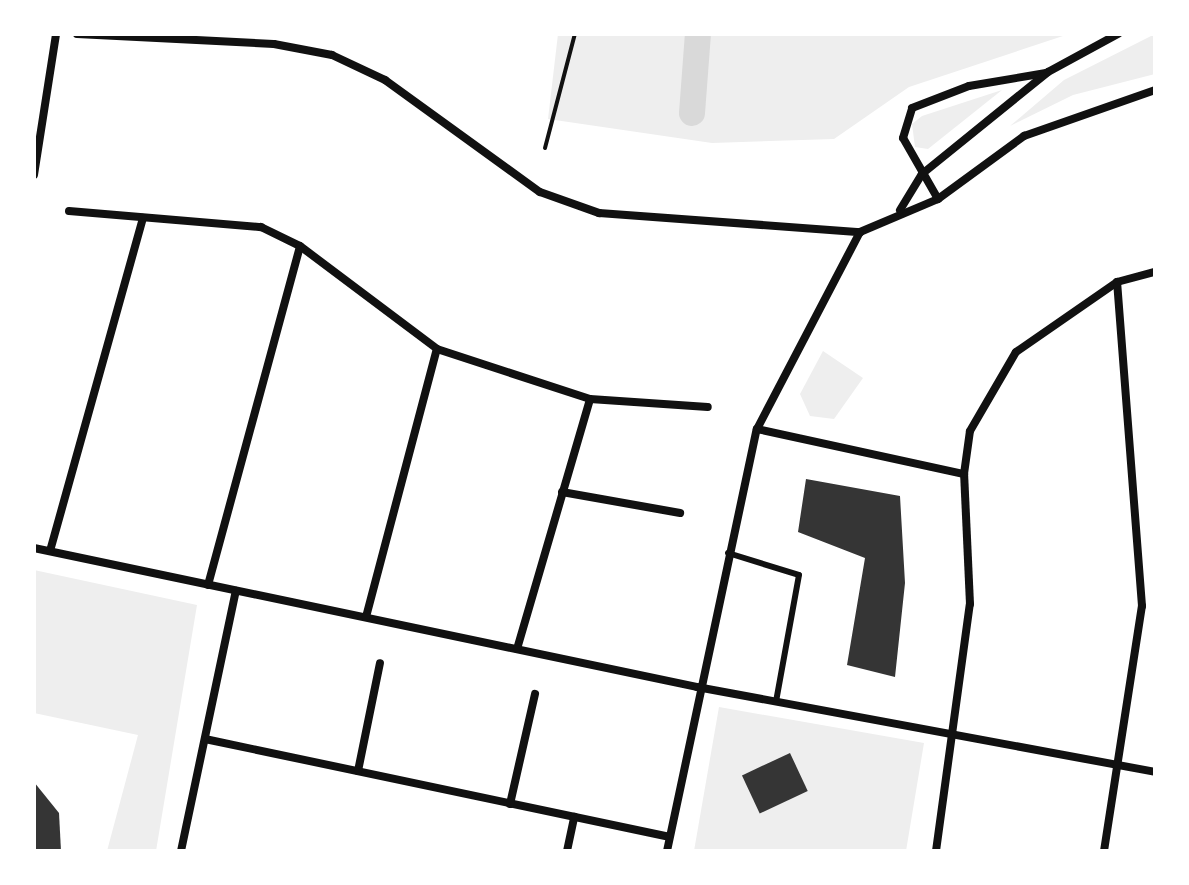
<!DOCTYPE html>
<html>
<head>
<meta charset="utf-8">
<style>
  body { margin:0 }
  #map { position:relative; width:1189px; height:885px; overflow:hidden; background:#fff; font-family:Helvetica,sans-serif }
  div>[style] { position:absolute }
  [style*='--x'] { left:calc(var(--x)*1px); top:calc(var(--y)*1px); width:calc(var(--w)*1px); rotate:calc(var(--a)*1deg) }
  .green>* { inset:0; background:#eee }
  .canal>* { height:26px; margin:-13px; padding:0 13px; transform-origin:13px; border-radius:13px; background:#d9d9d9 }
  .building>* { inset:0; background:#353535; transform-origin:0 0 }
  .path>* { height:4px; margin:-2px; padding:0 2px; transform-origin:2px; border-radius:2px; background:#111 }
  .service>* { height:6px; margin:-3px; padding:0 3px; transform-origin:3px; border-radius:3px; background:#111 }
  .minor>* { height:8px; margin:-4px; padding:0 4px; transform-origin:4px; border-radius:4px; background:#111 }
  span { translate:-50% -50%; white-space:nowrap; text-align:center; line-height:1.15; -webkit-text-stroke:8px #fff; paint-order:stroke }
  .frame { position:absolute; inset:0; border:36px solid #fff; pointer-events:none }
</style>
</head>
<body>
<div id="map">
  <div class="green">
    <div style="clip-path:polygon(558px 34px,1069px 34px,909px 87px,834px 139px,712px 143px,548px 119px)"></div>
    <div style="clip-path:polygon(1155px 34px,1155px 74px,1073px 95px,1010px 126px,1064px 80px)"></div>
    <div style="clip-path:polygon(1002px 90px,928px 149px,915px 147px,912px 124px,922px 116px)"></div>
    <div style="clip-path:polygon(823px 351px,863px 378px,834px 419px,810px 416px,800px 394px)"></div>
    <div style="clip-path:polygon(34px 570px,197px 605px,156px 851px,107px 851px,138px 735px,34px 713px)"></div>
    <div style="clip-path:polygon(719px 707px,924px 743px,906px 851px,694px 851px)"></div>
  </div>
  <div class="canal">
    <div style="--x:692;--y:113;--w:79;--a:-85.7"></div>
  </div>
  <div class="building">
    <div style="clip-path:polygon(806px 479px,900px 496px,905px 583px,895px 677px,847px 665px,865px 558px,798px 532px)"></div>
    <div style="left:790px;top:753px;width:42px;height:53px;rotate:65deg"></div>
    <div style="clip-path:polygon(34px 782px,59px 813px,61px 851px,34px 851px)"></div>
  </div>
  <div class="path">
    <div style="--x:545;--y:148;--w:118;--a:-75.3"></div>
  </div>
  <div class="service">
    <div style="--x:728;--y:553;--w:74;--a:17.2"></div>
    <div style="--x:799;--y:575;--w:128;--a:100.3"></div>
  </div>
  <div class="minor">
    <div style="--x:77;--y:34;--w:197;--a:2.9"></div>
    <div style="--x:274;--y:44;--w:59;--a:10.7"></div>
    <div style="--x:332;--y:55;--w:59;--a:25.3"></div>
    <div style="--x:385;--y:80;--w:191;--a:35.9"></div>
    <div style="--x:540;--y:192;--w:63;--a:19.6"></div>
    <div style="--x:599;--y:213;--w:262;--a:4.2"></div>
    <div style="--x:860;--y:232;--w:85;--a:-22.9"></div>
    <div style="--x:938;--y:199;--w:107;--a:-36.2"></div>
    <div style="--x:1024;--y:136;--w:139;--a:-19.3"></div>
    <div style="--x:34;--y:175;--w:143;--a:-81.1"></div>
    <div style="--x:938;--y:199;--w:70;--a:-119.8"></div>
    <div style="--x:903;--y:138;--w:31;--a:-73"></div>
    <div style="--x:912;--y:108;--w:61;--a:-21.1"></div>
    <div style="--x:969;--y:86;--w:78;--a:-9.6"></div>
    <div style="--x:900;--y:210;--w:42;--a:-58.6"></div>
    <div style="--x:922;--y:174;--w:162;--a:-39"></div>
    <div style="--x:1048;--y:72;--w:80;--a:-28.5"></div>
    <div style="--x:69;--y:211;--w:193;--a:4.8"></div>
    <div style="--x:261;--y:227;--w:43;--a:26"></div>
    <div style="--x:300;--y:246;--w:171;--a:36.9"></div>
    <div style="--x:437;--y:349;--w:161;--a:18.1"></div>
    <div style="--x:590;--y:399;--w:118;--a:3.9"></div>
    <div style="--x:757;--y:429;--w:212;--a:12.3"></div>
    <div style="--x:562;--y:492;--w:120;--a:10.1"></div>
    <div style="--x:34;--y:548;--w:677;--a:11.84"></div>
    <div style="--x:697;--y:687;--w:466;--a:10.5"></div>
    <div style="--x:50;--y:551;--w:346;--a:-74.4"></div>
    <div style="--x:208;--y:585;--w:351;--a:-74.8"></div>
    <div style="--x:366;--y:617;--w:277;--a:-75.2"></div>
    <div style="--x:517;--y:649;--w:260;--a:-73.7"></div>
    <div style="--x:205;--y:739;--w:474;--a:11.9"></div>
    <div style="--x:358;--y:771;--w:110;--a:-78.5"></div>
    <div style="--x:510;--y:804;--w:113;--a:-77.2"></div>
    <div style="--x:181;--y:851;--w:266;--a:-78.1"></div>
    <div style="--x:567;--y:851;--w:35;--a:-78"></div>
    <div style="--x:667;--y:851;--w:431;--a:-78"></div>
    <div style="--x:757;--y:429;--w:222;--a:-62.4"></div>
    <div style="--x:936;--y:851;--w:249;--a:-82.2"></div>
    <div style="--x:970;--y:604;--w:130;--a:-92.6"></div>
    <div style="--x:964;--y:474;--w:43;--a:-82.1"></div>
    <div style="--x:970;--y:431;--w:91;--a:-59.8"></div>
    <div style="--x:1016;--y:352;--w:123;--a:-34.7"></div>
    <div style="--x:1117;--y:282;--w:39;--a:-15"></div>
    <div style="--x:1104;--y:851;--w:248;--a:-81.2"></div>
    <div style="--x:1142;--y:606;--w:325;--a:-94.4"></div>
  </div>
  <div class="frame"></div>
</div>
</body>
</html>
